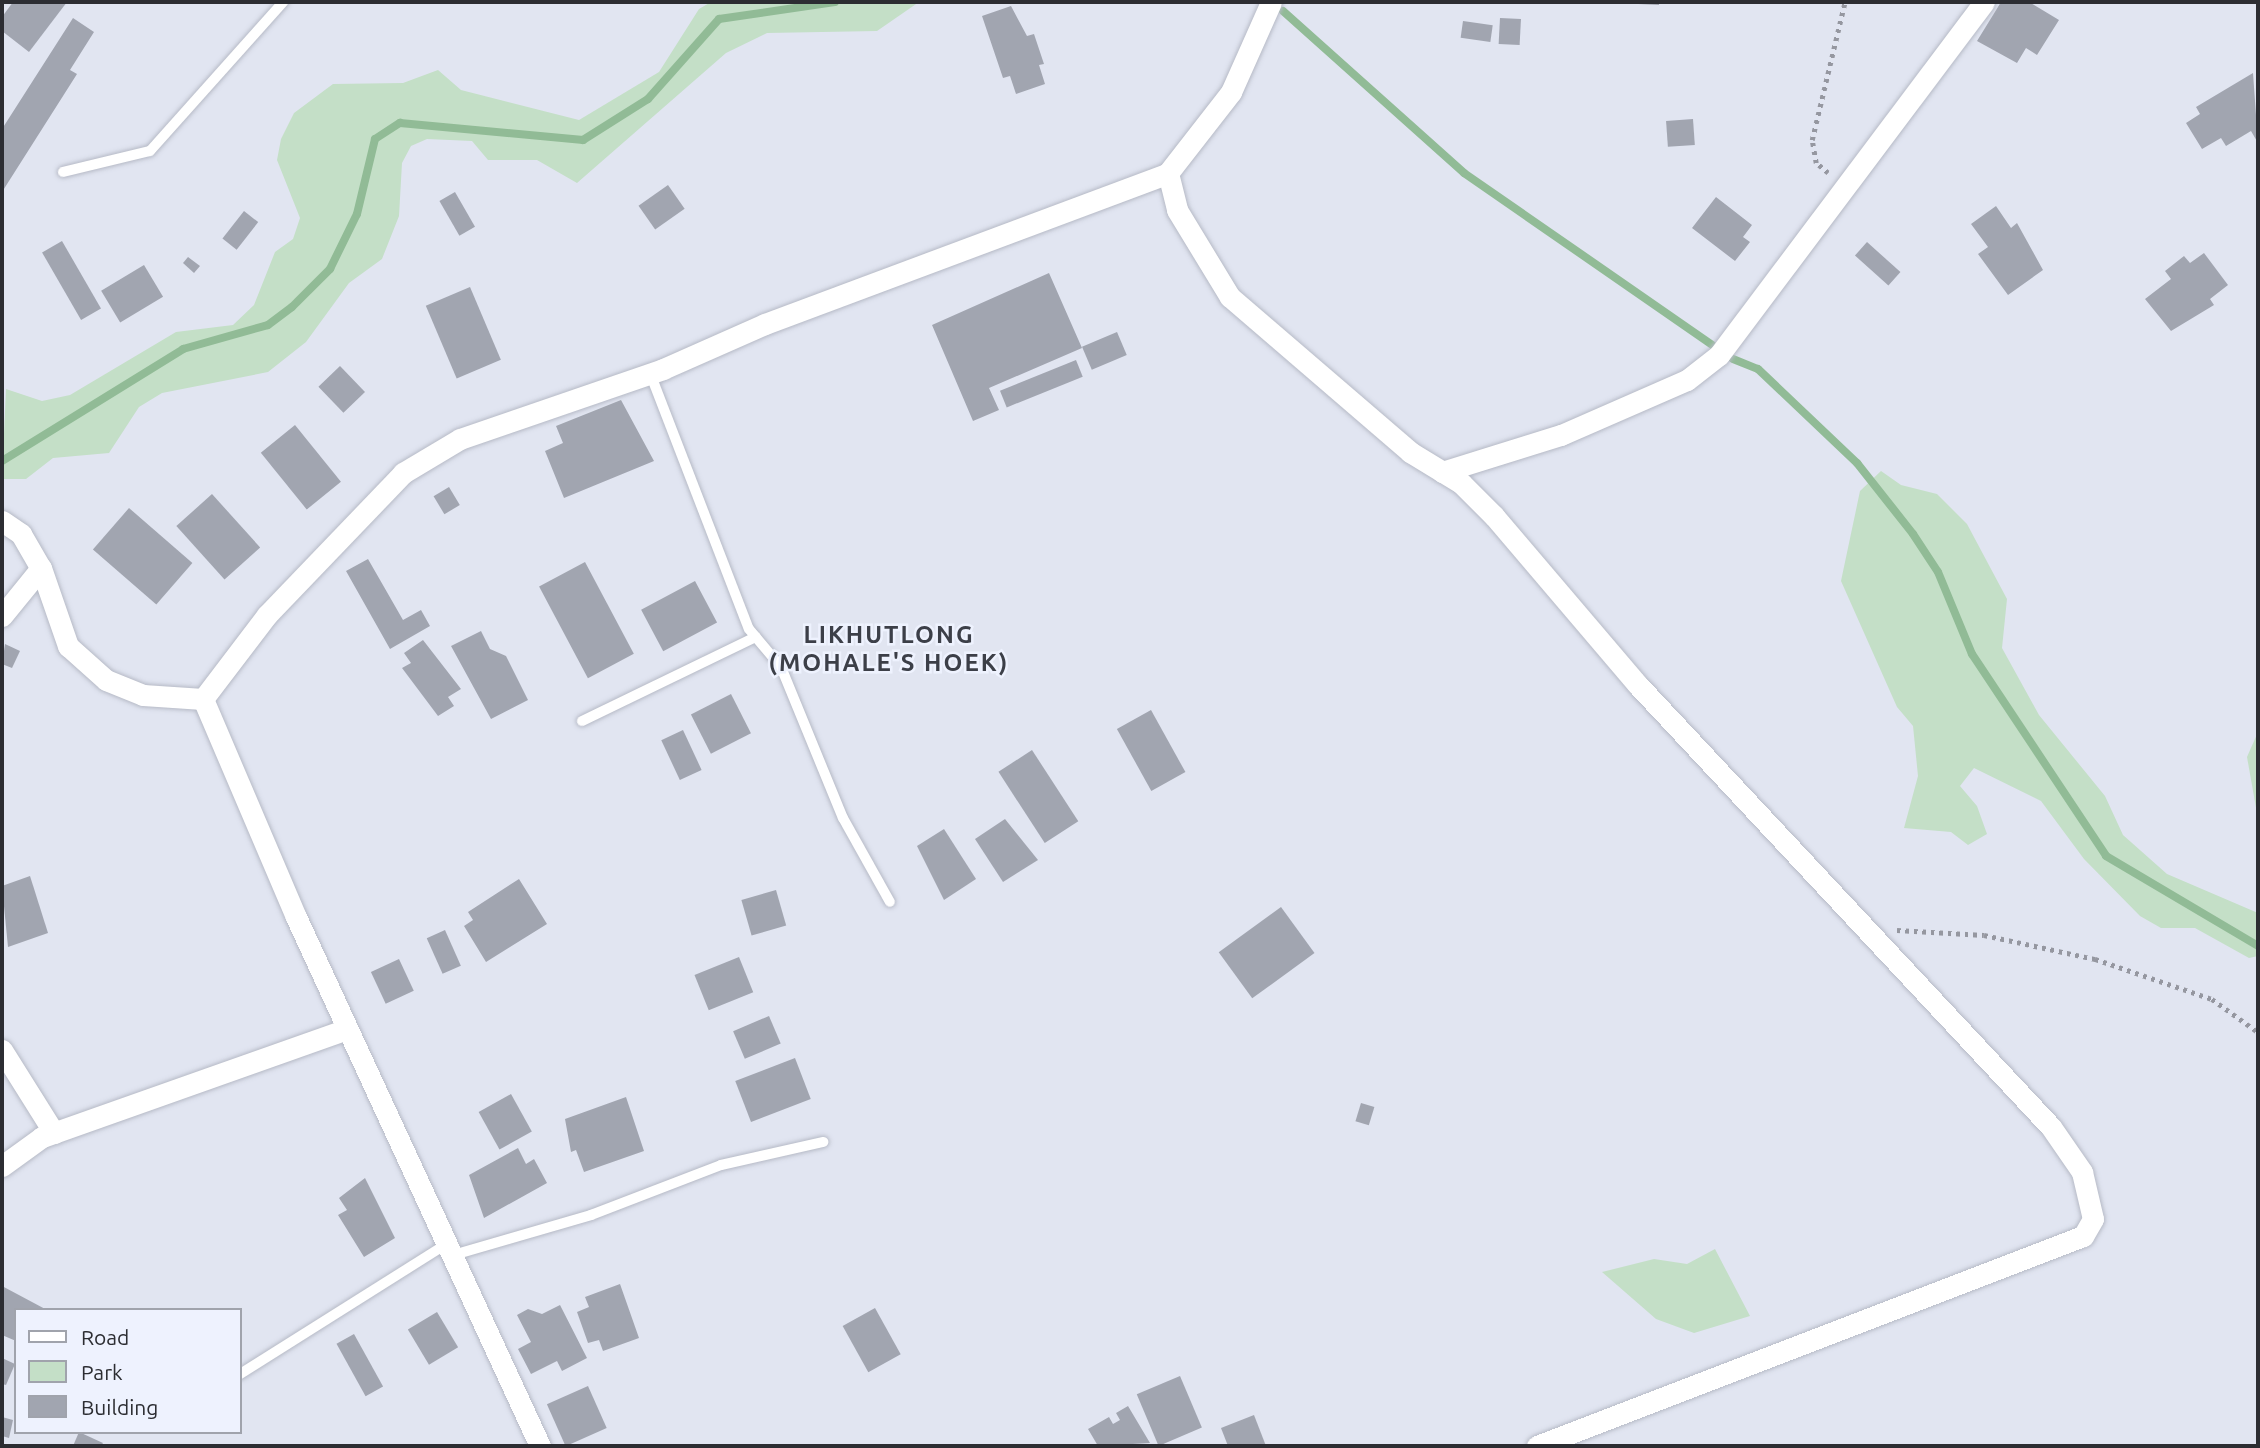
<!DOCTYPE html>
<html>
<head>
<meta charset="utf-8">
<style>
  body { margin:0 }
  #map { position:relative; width:2260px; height:1448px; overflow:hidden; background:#e1e5f1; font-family:Ubuntu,sans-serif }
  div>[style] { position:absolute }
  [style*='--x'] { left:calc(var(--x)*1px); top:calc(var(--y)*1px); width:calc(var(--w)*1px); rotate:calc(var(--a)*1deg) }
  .green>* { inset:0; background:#c4dfc7 }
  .stream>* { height:8px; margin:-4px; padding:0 4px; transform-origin:4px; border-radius:4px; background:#91bb96 }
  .building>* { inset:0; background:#a1a5b0; transform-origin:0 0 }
  .path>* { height:4.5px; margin-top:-2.25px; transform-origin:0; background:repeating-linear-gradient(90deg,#9597a0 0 3.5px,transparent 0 8.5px) }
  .roads { filter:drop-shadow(0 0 2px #b6bac6) drop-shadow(0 0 2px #b6bac6) }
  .service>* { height:10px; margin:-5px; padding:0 5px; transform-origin:5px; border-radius:5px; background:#fff }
  .minor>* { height:21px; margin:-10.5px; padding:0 10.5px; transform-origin:10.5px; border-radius:10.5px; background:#fff }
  span { translate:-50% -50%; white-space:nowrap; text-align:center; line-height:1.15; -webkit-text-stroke:5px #eef2fe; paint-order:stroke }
  .district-label { font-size:24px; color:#3c3f48; font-weight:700; letter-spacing:2px }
  .frame { position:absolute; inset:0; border:4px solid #2c2d32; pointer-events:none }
  .legend { position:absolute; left:14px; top:1308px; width:228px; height:126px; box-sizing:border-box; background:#eef2fe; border:2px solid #a0a3ac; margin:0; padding:9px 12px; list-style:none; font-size:21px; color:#2c2d32 }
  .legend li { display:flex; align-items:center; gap:14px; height:35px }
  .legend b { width:35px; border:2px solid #a0a3ac }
</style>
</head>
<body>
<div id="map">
  <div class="green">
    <div style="clip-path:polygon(711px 2px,919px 2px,877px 31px,767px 33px,726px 53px,577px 183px,537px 160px,488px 160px,472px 141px,427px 139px,411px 146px,402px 163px,399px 216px,382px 259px,349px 283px,306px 342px,268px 372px,162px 393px,139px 407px,109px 453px,53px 458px,26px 479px,2px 479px,6px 389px,42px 401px,70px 395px,176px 332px,233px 325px,254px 305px,275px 252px,293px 239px,300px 218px,277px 160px,281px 139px,294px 113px,333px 84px,403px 83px,438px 70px,461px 90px,579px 120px,659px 72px,699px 9px)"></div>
    <div style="clip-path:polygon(1881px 471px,1901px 485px,1937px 494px,1967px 524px,2007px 599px,2002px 648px,2039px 715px,2105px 796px,2123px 835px,2167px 874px,2258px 913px,2258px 956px,2249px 958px,2195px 928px,2161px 928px,2140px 916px,2084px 859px,2041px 801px,1974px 768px,1960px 786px,1977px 806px,1987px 834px,1968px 845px,1951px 832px,1904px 828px,1918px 776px,1913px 726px,1897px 707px,1841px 581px,1860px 491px)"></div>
    <div style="clip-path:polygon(2258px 732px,2258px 819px,2247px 757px)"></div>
    <div style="clip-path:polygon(1715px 1249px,1750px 1316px,1694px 1333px,1656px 1319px,1602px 1272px,1654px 1259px,1687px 1264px)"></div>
  </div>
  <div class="stream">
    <div style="--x:1283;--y:11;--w:243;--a:41.8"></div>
    <div style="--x:1464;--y:173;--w:302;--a:34.7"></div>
    <div style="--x:1733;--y:359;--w:27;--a:22"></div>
    <div style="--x:1758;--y:369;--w:137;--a:43.5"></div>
    <div style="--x:1857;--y:463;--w:90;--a:51.7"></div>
    <div style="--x:1913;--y:534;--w:45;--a:56.7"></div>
    <div style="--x:1938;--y:572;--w:89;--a:67.5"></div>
    <div style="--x:1972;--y:654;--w:242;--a:56.4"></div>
    <div style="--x:2106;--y:856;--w:177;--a:30.6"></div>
    <div style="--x:2;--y:461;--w:213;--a:-31.7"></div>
    <div style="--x:183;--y:349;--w:88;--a:-15.8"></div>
    <div style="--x:268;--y:325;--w:30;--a:-37"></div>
    <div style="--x:292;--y:307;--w:54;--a:-45"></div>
    <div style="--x:330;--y:269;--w:61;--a:-63.9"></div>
    <div style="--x:357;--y:214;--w:77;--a:-76.5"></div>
    <div style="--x:375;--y:139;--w:30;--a:-33"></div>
    <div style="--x:400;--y:123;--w:184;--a:5.3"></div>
    <div style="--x:583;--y:140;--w:77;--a:-32.2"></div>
    <div style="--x:648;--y:99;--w:107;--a:-48.4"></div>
    <div style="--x:719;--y:19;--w:117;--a:-8.3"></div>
  </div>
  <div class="building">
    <div style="clip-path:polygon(13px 2px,67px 2px,29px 52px,2px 31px,2px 17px)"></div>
    <div style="clip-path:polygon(1638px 2px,1659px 2px,1659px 5px,1638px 4px)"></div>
    <div style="clip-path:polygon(2001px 2px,2029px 2px,2059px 20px,2037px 55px,2026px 48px,2017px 63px,1977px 41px)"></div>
    <div style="clip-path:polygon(1011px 6px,1027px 36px,1034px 34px,1044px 64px,1039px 65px,1045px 84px,1016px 94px,1010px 76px,1003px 78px,982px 16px)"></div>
    <div style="clip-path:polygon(73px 18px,94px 32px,70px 70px,77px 74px,2px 192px,2px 129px)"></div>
    <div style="left:1500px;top:18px;width:21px;height:26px;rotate:3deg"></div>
    <div style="left:1463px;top:21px;width:30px;height:17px;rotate:8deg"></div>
    <div style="clip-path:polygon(2253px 73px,2258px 143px,2251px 131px,2226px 146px,2221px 138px,2202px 149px,2186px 123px,2200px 114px,2196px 107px)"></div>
    <div style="left:1693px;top:119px;width:26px;height:27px;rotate:86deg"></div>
    <div style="left:668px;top:185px;width:29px;height:36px;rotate:55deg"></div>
    <div style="left:455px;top:192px;width:40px;height:18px;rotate:60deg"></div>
    <div style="clip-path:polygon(1716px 197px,1752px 225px,1743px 237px,1750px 242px,1735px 261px,1692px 228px)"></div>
    <div style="clip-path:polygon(1996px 206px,2011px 228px,2017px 223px,2043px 270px,2008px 295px,1978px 254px,1988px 247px,1971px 224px)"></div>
    <div style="left:244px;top:211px;width:18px;height:35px;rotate:38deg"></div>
    <div style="left:62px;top:241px;width:78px;height:23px;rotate:60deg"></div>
    <div style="left:1867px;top:242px;width:45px;height:18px;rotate:42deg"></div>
    <div style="clip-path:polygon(2204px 253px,2228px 285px,2210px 299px,2214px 305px,2171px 331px,2145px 299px,2171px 279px,2165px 271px,2184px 256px,2190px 263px)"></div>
    <div style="clip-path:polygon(188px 257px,200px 266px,194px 273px,183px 263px)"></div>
    <div style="left:144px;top:265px;width:37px;height:50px;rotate:59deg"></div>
    <div style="clip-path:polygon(1049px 273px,1082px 348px,989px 388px,999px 410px,973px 421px,932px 325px)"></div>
    <div style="left:470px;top:287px;width:79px;height:48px;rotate:67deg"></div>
    <div style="left:1117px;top:332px;width:25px;height:38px;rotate:67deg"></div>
    <div style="left:1076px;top:360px;width:18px;height:82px;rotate:68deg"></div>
    <div style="left:340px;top:366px;width:36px;height:30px;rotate:46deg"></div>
    <div style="clip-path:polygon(621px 400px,654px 461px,564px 498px,545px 451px,563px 443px,556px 426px)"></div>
    <div style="left:295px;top:425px;width:73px;height:44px;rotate:51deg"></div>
    <div style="left:449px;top:487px;width:21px;height:18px;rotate:59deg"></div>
    <div style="left:212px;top:494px;width:72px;height:48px;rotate:48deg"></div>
    <div style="left:129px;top:508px;width:84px;height:55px;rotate:41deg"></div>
    <div style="clip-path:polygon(368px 559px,403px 620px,421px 610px,430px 626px,390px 649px,346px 571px)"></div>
    <div style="left:585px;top:562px;width:104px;height:52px;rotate:62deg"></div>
    <div style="left:695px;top:581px;width:47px;height:61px;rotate:62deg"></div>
    <div style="clip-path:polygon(481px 631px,490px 649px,506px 656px,528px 700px,491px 719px,451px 646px)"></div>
    <div style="clip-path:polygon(423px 640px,461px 689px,448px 697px,454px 706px,438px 716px,402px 668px,411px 663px,404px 653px)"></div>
    <div style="clip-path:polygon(5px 644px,20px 651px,12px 668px,2px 664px)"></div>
    <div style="left:731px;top:694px;width:44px;height:45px;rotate:63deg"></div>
    <div style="left:1151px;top:710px;width:71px;height:39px;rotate:61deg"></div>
    <div style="left:683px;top:730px;width:44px;height:24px;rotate:65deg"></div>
    <div style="left:1032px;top:750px;width:85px;height:40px;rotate:57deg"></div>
    <div style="clip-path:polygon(1005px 819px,1038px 860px,1003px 882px,975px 839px)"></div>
    <div style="clip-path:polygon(944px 829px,976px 879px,944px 900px,917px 846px)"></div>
    <div style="clip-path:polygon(30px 876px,48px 933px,8px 947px,2px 886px)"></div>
    <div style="clip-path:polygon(519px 879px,547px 924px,486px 962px,464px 926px,473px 920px,468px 912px)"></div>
    <div style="left:776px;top:890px;width:37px;height:36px;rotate:74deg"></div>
    <div style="left:1281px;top:907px;width:57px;height:77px;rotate:54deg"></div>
    <div style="left:445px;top:930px;width:39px;height:20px;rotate:66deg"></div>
    <div style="left:739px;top:957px;width:38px;height:48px;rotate:68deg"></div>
    <div style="left:399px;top:959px;width:35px;height:31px;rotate:65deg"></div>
    <div style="left:769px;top:1016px;width:30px;height:39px;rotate:67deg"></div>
    <div style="left:795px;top:1058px;width:44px;height:64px;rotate:69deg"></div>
    <div style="left:511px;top:1094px;width:43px;height:37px;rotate:61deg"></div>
    <div style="clip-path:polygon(626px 1097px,644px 1151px,584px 1172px,576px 1150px,571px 1152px,565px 1119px)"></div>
    <div style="left:1361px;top:1103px;width:14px;height:19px;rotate:17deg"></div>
    <div style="clip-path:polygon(518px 1148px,526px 1164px,534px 1159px,547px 1183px,484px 1218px,469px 1175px)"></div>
    <div style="clip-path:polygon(365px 1178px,395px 1238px,364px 1257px,338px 1215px,347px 1210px,339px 1198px)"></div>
    <div style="clip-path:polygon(620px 1284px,639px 1338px,603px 1351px,599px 1340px,588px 1343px,577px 1312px,589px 1307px,585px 1297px)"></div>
    <div style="clip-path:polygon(2px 1286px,47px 1310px,16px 1310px,16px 1341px,2px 1335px)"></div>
    <div style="clip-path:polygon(560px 1305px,587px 1358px,562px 1371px,557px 1361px,531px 1374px,518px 1349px,531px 1342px,517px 1315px,528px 1309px,542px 1314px)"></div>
    <div style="left:875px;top:1308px;width:53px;height:37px;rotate:61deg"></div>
    <div style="left:437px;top:1312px;width:41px;height:34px;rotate:59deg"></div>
    <div style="left:354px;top:1334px;width:60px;height:20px;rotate:61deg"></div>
    <div style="clip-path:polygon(2px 1358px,15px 1364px,6px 1385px,2px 1384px)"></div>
    <div style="left:1180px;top:1376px;width:56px;height:47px;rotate:67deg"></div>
    <div style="left:588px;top:1386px;width:46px;height:45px;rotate:66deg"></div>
    <div style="clip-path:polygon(1128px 1406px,1150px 1443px,1098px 1446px,1088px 1429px,1109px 1417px,1113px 1424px,1120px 1420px,1116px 1413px)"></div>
    <div style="clip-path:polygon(1254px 1415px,1266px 1446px,1228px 1446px,1221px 1428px)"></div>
    <div style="clip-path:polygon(2px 1417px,13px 1420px,9px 1438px,2px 1436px)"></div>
    <div style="clip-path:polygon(79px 1432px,103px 1443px,101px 1446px,73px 1446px)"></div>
  </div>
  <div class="path">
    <div style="--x:1828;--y:173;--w:16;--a:-140"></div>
    <div style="--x:1816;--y:163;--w:23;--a:-100"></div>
    <div style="--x:1812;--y:140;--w:142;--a:-76.6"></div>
    <div style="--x:1897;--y:930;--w:87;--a:3.3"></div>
    <div style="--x:1984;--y:935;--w:114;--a:12.2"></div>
    <div style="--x:2095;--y:959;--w:124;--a:18.9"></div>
    <div style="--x:2212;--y:999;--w:57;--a:35.7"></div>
  </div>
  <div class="roads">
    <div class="service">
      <div style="--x:63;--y:172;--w:89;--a:-13.6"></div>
      <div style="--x:150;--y:151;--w:200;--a:-48.2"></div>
      <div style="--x:650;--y:373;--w:274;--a:68.9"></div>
      <div style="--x:749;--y:629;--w:50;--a:49.9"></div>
      <div style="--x:781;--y:667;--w:163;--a:67.7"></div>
      <div style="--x:843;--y:818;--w:96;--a:60.8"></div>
      <div style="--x:582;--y:721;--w:193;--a:-25.8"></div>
      <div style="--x:450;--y:1256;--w:147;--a:-16.2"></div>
      <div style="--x:591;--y:1215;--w:139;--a:-21"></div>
      <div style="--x:721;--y:1165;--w:105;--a:-12.7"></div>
      <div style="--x:240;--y:1374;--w:242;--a:-32.2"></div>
    </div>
    <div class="minor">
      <div style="--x:1168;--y:173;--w:38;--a:76"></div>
      <div style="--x:1177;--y:210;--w:102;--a:58.7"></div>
      <div style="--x:1230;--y:297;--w:238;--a:40.7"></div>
      <div style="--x:1410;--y:452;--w:60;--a:31.3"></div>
      <div style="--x:1461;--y:483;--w:47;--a:45"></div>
      <div style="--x:1494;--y:516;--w:221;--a:49.6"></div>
      <div style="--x:1637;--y:684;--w:606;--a:46.94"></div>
      <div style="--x:2051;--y:1127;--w:55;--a:55.4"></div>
      <div style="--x:2082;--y:1172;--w:48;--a:76.8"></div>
      <div style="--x:2093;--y:1219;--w:20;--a:120"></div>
      <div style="--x:2083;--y:1236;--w:585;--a:158.96"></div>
      <div style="--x:1442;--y:472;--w:125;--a:-17.3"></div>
      <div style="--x:1561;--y:435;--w:137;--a:-23.6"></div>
      <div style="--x:1687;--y:380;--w:41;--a:-38"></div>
      <div style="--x:1719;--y:355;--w:441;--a:-53.1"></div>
      <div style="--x:2;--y:521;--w:23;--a:34"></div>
      <div style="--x:21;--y:534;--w:39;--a:60"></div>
      <div style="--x:41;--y:568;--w:83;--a:70.9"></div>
      <div style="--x:68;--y:646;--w:51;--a:41.8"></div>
      <div style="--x:106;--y:680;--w:40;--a:22"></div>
      <div style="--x:143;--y:695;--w:60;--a:3.8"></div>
      <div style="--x:2;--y:616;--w:62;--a:-50.9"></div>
      <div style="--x:2;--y:1050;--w:98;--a:57.9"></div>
      <div style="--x:2;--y:1166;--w:49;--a:-35.9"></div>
      <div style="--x:42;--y:1137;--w:324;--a:-19.5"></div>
      <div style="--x:540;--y:1446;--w:583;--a:-114.76"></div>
      <div style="--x:296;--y:917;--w:237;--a:-113.1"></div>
      <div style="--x:203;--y:699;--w:106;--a:-52.7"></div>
      <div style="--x:267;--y:615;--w:197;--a:-46.2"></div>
      <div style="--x:403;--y:473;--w:66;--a:-30.8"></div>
      <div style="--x:460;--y:439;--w:215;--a:-19"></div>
      <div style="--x:663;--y:369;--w:111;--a:-23.8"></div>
      <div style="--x:765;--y:324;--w:430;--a:-20.5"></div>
      <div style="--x:1168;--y:173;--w:103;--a:-52.1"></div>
      <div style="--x:1231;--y:92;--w:98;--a:-66"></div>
    </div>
  </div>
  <div class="district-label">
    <span style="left:889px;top:649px">LIKHUTLONG<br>(MOHALE'S HOEK)</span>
  </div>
  <div class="frame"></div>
  <ul class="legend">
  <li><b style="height:9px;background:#fff"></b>Road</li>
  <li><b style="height:19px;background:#c4dfc7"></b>Park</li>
  <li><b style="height:19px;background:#a1a5b0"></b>Building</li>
  </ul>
</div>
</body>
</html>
